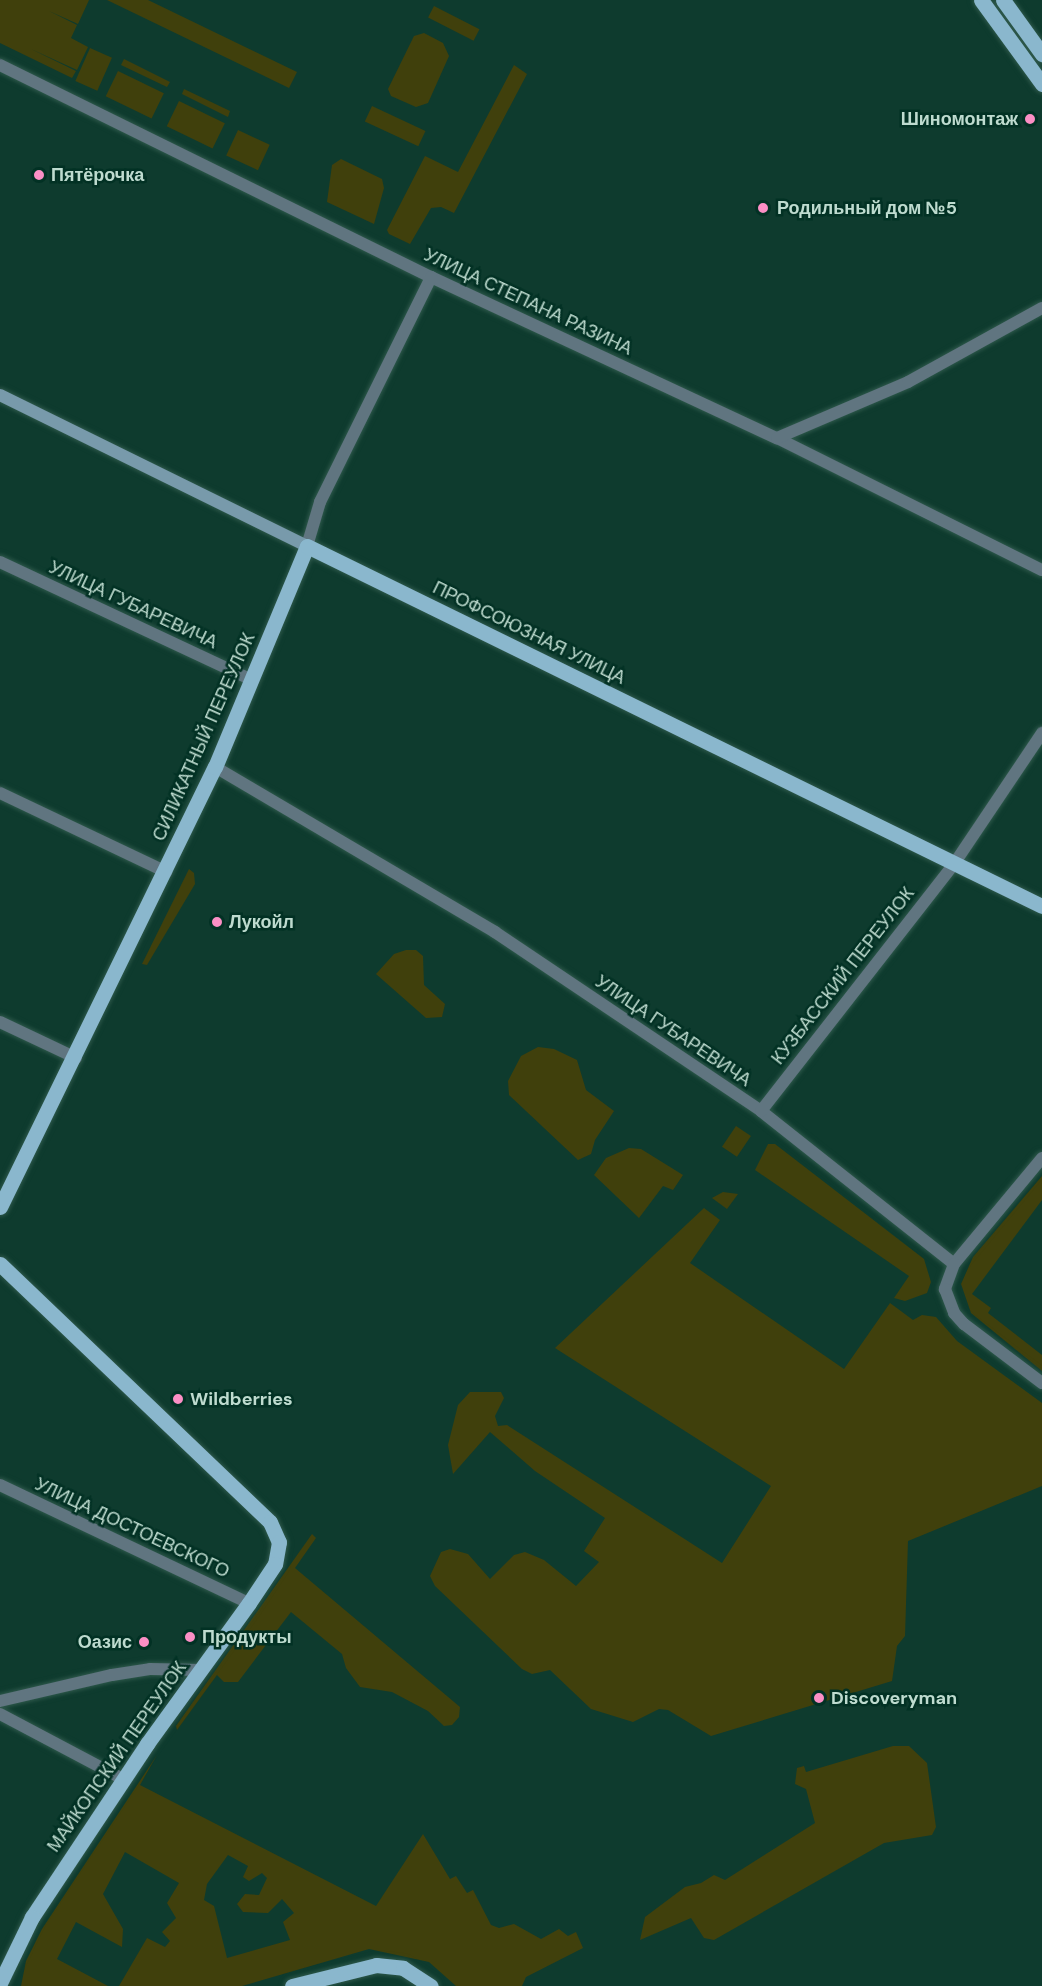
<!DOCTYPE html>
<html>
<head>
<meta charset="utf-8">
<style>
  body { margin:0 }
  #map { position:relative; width:1042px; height:1986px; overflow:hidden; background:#0e3b2e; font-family:"DM Sans",sans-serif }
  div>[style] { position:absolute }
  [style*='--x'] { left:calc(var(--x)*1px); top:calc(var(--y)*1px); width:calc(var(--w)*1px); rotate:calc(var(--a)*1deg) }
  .green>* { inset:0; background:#40400c; transform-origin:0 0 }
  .roads { filter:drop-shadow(0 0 2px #2e584b) drop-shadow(0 0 2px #2e584b) }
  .minor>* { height:12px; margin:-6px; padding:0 6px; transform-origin:6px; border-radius:6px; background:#607580 }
  .secondary>* { height:12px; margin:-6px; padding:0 6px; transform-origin:6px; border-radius:6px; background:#789aab }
  .primary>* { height:15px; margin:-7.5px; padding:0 7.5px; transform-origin:7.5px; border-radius:7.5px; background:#8ab7cd }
  .dots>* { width:16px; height:16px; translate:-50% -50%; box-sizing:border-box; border:3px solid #023124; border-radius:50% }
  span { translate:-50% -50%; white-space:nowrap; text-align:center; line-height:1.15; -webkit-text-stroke:5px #023124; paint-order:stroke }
  .poi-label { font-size:18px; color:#bedbcf; font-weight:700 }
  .right { translate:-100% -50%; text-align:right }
  .left { translate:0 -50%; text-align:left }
  .street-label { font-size:18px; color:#bedbcf }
</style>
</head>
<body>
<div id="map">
  <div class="green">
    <div style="clip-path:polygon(0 0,89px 0,78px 24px,49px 11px,77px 25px,71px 38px,88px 47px,77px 70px,31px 49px,76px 71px,72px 78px,0 43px)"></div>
    <div style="clip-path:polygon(107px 0,148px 0,297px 72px,289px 88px)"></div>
    <div style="left:434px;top:6px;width:51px;height:13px;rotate:27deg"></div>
    <div style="clip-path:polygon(424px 33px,443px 43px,449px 56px,428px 103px,416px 107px,391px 96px,388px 89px,414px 36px)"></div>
    <div style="left:90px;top:48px;width:24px;height:36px;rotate:24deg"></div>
    <div style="clip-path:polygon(124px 59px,170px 82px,167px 87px,121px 65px)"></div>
    <div style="clip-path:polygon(514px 65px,527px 74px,454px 213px,441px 207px,431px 208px,410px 244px,389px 234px,387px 230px,425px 156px,458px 172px)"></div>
    <div style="left:118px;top:71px;width:51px;height:28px;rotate:26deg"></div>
    <div style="clip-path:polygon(184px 89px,230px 111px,228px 117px,182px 94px)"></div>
    <div style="left:179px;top:101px;width:51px;height:28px;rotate:26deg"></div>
    <div style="left:372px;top:106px;width:59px;height:17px;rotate:25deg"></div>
    <div style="left:238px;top:130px;width:35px;height:28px;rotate:25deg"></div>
    <div style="clip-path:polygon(341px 159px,382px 179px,384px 188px,374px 224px,327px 202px,332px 165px)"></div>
    <div style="clip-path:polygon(189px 869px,194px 873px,195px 884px,147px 965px,142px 964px)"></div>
    <div style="clip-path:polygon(406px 950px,416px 950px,423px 956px,424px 985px,445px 1004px,442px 1017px,426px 1018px,376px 974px,394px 954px)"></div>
    <div style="clip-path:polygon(538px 1047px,554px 1049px,577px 1060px,586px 1090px,614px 1111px,595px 1140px,591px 1154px,578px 1160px,509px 1095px,508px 1081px,521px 1056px)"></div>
    <div style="left:736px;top:1126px;width:18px;height:25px;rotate:34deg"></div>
    <div style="clip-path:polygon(768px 1144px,775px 1144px,924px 1259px,931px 1282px,927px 1293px,905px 1301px,894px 1298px,909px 1276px,755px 1170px)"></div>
    <div style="clip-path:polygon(629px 1148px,641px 1149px,683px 1175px,673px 1190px,663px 1186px,639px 1218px,594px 1175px,606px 1158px)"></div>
    <div style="clip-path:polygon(1042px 1176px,1042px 1200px,972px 1294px,991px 1308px,988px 1313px,1042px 1355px,1042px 1371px,971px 1313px,961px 1284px,973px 1257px)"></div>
    <div style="clip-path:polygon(723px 1192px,738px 1194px,727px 1209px,712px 1198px)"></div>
    <div style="clip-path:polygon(704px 1208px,720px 1220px,690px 1263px,844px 1369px,890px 1303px,913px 1320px,922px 1315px,936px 1317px,957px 1341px,1042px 1403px,1042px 1486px,908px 1541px,905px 1636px,897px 1646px,892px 1681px,711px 1736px,668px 1710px,659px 1709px,633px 1722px,591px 1709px,550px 1670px,532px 1674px,522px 1669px,435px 1586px,430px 1576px,441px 1552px,450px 1549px,468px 1554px,490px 1579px,514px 1555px,525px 1552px,544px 1560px,576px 1586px,599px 1562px,584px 1551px,605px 1518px,535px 1471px,490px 1432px,453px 1474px,448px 1445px,458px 1405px,470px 1392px,501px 1392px,504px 1398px,495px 1416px,498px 1426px,507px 1425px,722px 1563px,771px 1486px,555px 1348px)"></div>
    <div style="clip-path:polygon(312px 1534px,316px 1538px,295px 1568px,460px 1707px,459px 1717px,452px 1725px,444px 1726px,428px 1711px,392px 1692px,360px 1687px,346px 1668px,342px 1654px,291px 1612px,238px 1682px,224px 1682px,217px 1675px,177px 1730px,176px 1726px)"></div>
    <div style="clip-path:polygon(893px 1746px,909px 1746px,927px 1763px,936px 1827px,932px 1835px,884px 1843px,714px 1940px,704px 1938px,691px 1918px,640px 1940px,645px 1917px,685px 1887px,701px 1883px,714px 1875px,725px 1880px,815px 1823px,806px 1789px,795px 1784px,797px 1768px,804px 1766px,806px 1772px)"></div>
    <div style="clip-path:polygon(evenodd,157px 1755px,140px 1785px,376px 1906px,423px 1834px,450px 1879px,456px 1876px,467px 1893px,473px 1890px,491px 1925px,499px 1928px,514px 1924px,541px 1939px,559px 1929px,568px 1936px,576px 1932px,583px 1948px,526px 1977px,522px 1986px,456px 1986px,429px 1962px,369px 1949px,242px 1986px,119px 1986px,147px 1938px,165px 1947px,170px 1941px,162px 1932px,176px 1918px,167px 1903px,179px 1883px,125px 1852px,103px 1894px,123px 1929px,122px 1947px,76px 1922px,57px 1959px,108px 1986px,21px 1986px,26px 1961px,42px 1929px,157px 1755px,228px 1855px,248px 1866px,243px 1877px,249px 1881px,262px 1873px,267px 1878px,259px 1895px,245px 1894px,237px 1904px,243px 1912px,268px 1913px,282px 1899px,294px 1913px,283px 1922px,290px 1940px,227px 1958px,214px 1906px,204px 1900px,207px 1884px,228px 1855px)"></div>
  </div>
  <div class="roads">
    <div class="minor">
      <div style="--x:0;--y:65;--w:480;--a:26.2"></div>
      <div style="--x:431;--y:277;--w:382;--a:25"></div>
      <div style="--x:777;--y:438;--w:296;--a:26.5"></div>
      <div style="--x:777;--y:438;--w:142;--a:-23.1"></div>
      <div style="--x:908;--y:382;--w:153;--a:-28.9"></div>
      <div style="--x:307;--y:546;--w:46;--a:-73.5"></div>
      <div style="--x:320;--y:502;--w:251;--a:-63.7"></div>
      <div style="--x:0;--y:562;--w:278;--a:25.1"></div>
      <div style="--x:215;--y:767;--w:325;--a:30.5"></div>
      <div style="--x:495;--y:932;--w:321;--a:33.9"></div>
      <div style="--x:761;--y:1111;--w:246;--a:38.4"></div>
      <div style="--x:0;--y:793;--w:184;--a:25.4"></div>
      <div style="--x:0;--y:1022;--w:84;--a:25.3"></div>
      <div style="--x:761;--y:1111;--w:313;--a:-52"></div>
      <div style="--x:954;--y:864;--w:158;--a:-56.1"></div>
      <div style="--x:1042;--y:1158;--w:138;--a:129.7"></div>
      <div style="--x:954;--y:1264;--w:27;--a:110"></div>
      <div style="--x:945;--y:1289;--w:26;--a:69"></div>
      <div style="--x:954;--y:1313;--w:15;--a:48"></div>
      <div style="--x:964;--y:1324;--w:98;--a:37.1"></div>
      <div style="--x:0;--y:1485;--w:276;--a:25.4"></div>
      <div style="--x:0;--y:1701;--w:115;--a:-13.1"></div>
      <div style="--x:112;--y:1675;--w:38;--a:-9"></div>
      <div style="--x:150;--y:1669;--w:51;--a:1.1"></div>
      <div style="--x:0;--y:1714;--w:139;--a:27.9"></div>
    </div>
    <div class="secondary">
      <div style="--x:0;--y:395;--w:342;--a:26.2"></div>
    </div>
    <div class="primary">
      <div style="--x:981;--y:0;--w:104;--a:54"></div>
      <div style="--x:1003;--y:0;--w:67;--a:54.2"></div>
      <div style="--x:0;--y:1207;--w:490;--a:-64"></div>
      <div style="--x:215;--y:767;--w:239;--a:-67.4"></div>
      <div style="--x:307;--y:546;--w:818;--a:26.1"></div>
      <div style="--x:0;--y:1264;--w:373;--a:43.7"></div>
      <div style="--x:270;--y:1522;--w:22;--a:66"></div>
      <div style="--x:279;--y:1542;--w:22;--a:100"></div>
      <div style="--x:275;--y:1564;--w:47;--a:123.7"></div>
      <div style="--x:249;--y:1603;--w:174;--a:125.9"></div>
      <div style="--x:147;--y:1744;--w:208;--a:123.6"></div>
      <div style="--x:32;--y:1917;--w:73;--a:115.9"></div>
      <div style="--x:292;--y:1986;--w:87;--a:-14"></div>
      <div style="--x:376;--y:1965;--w:27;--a:6"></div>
      <div style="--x:403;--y:1968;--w:33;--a:33"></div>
    </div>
  </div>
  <div class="dots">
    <div style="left:1030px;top:119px;background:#fb8fc5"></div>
    <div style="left:39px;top:175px;background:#fb8fc5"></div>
    <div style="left:763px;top:208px;background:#fb8fc5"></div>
    <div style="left:217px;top:922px;background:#fb8fc5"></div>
    <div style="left:178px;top:1399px;background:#fb8fc5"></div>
    <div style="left:190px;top:1637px;background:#fb8fc5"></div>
    <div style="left:144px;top:1642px;background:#fb8fc5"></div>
    <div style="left:819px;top:1698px;background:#fb8fc5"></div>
  </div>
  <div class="poi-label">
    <span class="right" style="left:1018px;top:119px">Шиномонтаж</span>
    <span class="left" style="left:51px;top:175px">Пятёрочка</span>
    <span class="left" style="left:777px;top:208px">Родильный дом №5</span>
    <span class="left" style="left:229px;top:922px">Лукойл</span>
    <span class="left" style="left:190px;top:1399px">Wildberries</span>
    <span class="left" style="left:202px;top:1637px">Продукты</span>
    <span class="right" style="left:132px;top:1642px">Оазис</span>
    <span class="left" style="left:831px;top:1698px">Discoveryman</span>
  </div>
  <div class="street-label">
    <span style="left:528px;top:302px;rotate:25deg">УЛИЦА СТЕПАНА РАЗИНА</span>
    <span style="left:133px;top:605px;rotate:25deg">УЛИЦА ГУБАРЕВИЧА</span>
    <span style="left:529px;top:633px;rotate:26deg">ПРОФСОЮЗНАЯ УЛИЦА</span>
    <span style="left:204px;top:737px;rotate:-66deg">СИЛИКАТНЫЙ ПЕРЕУЛОК</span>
    <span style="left:843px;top:976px;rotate:-52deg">КУЗБАССКИЙ ПЕРЕУЛОК</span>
    <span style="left:673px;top:1031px;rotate:34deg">УЛИЦА ГУБАРЕВИЧА</span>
    <span style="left:132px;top:1528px;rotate:25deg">УЛИЦА ДОСТОЕВСКОГО</span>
    <span style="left:117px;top:1757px;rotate:-55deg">МАЙКОПСКИЙ ПЕРЕУЛОК</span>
  </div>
</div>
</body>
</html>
